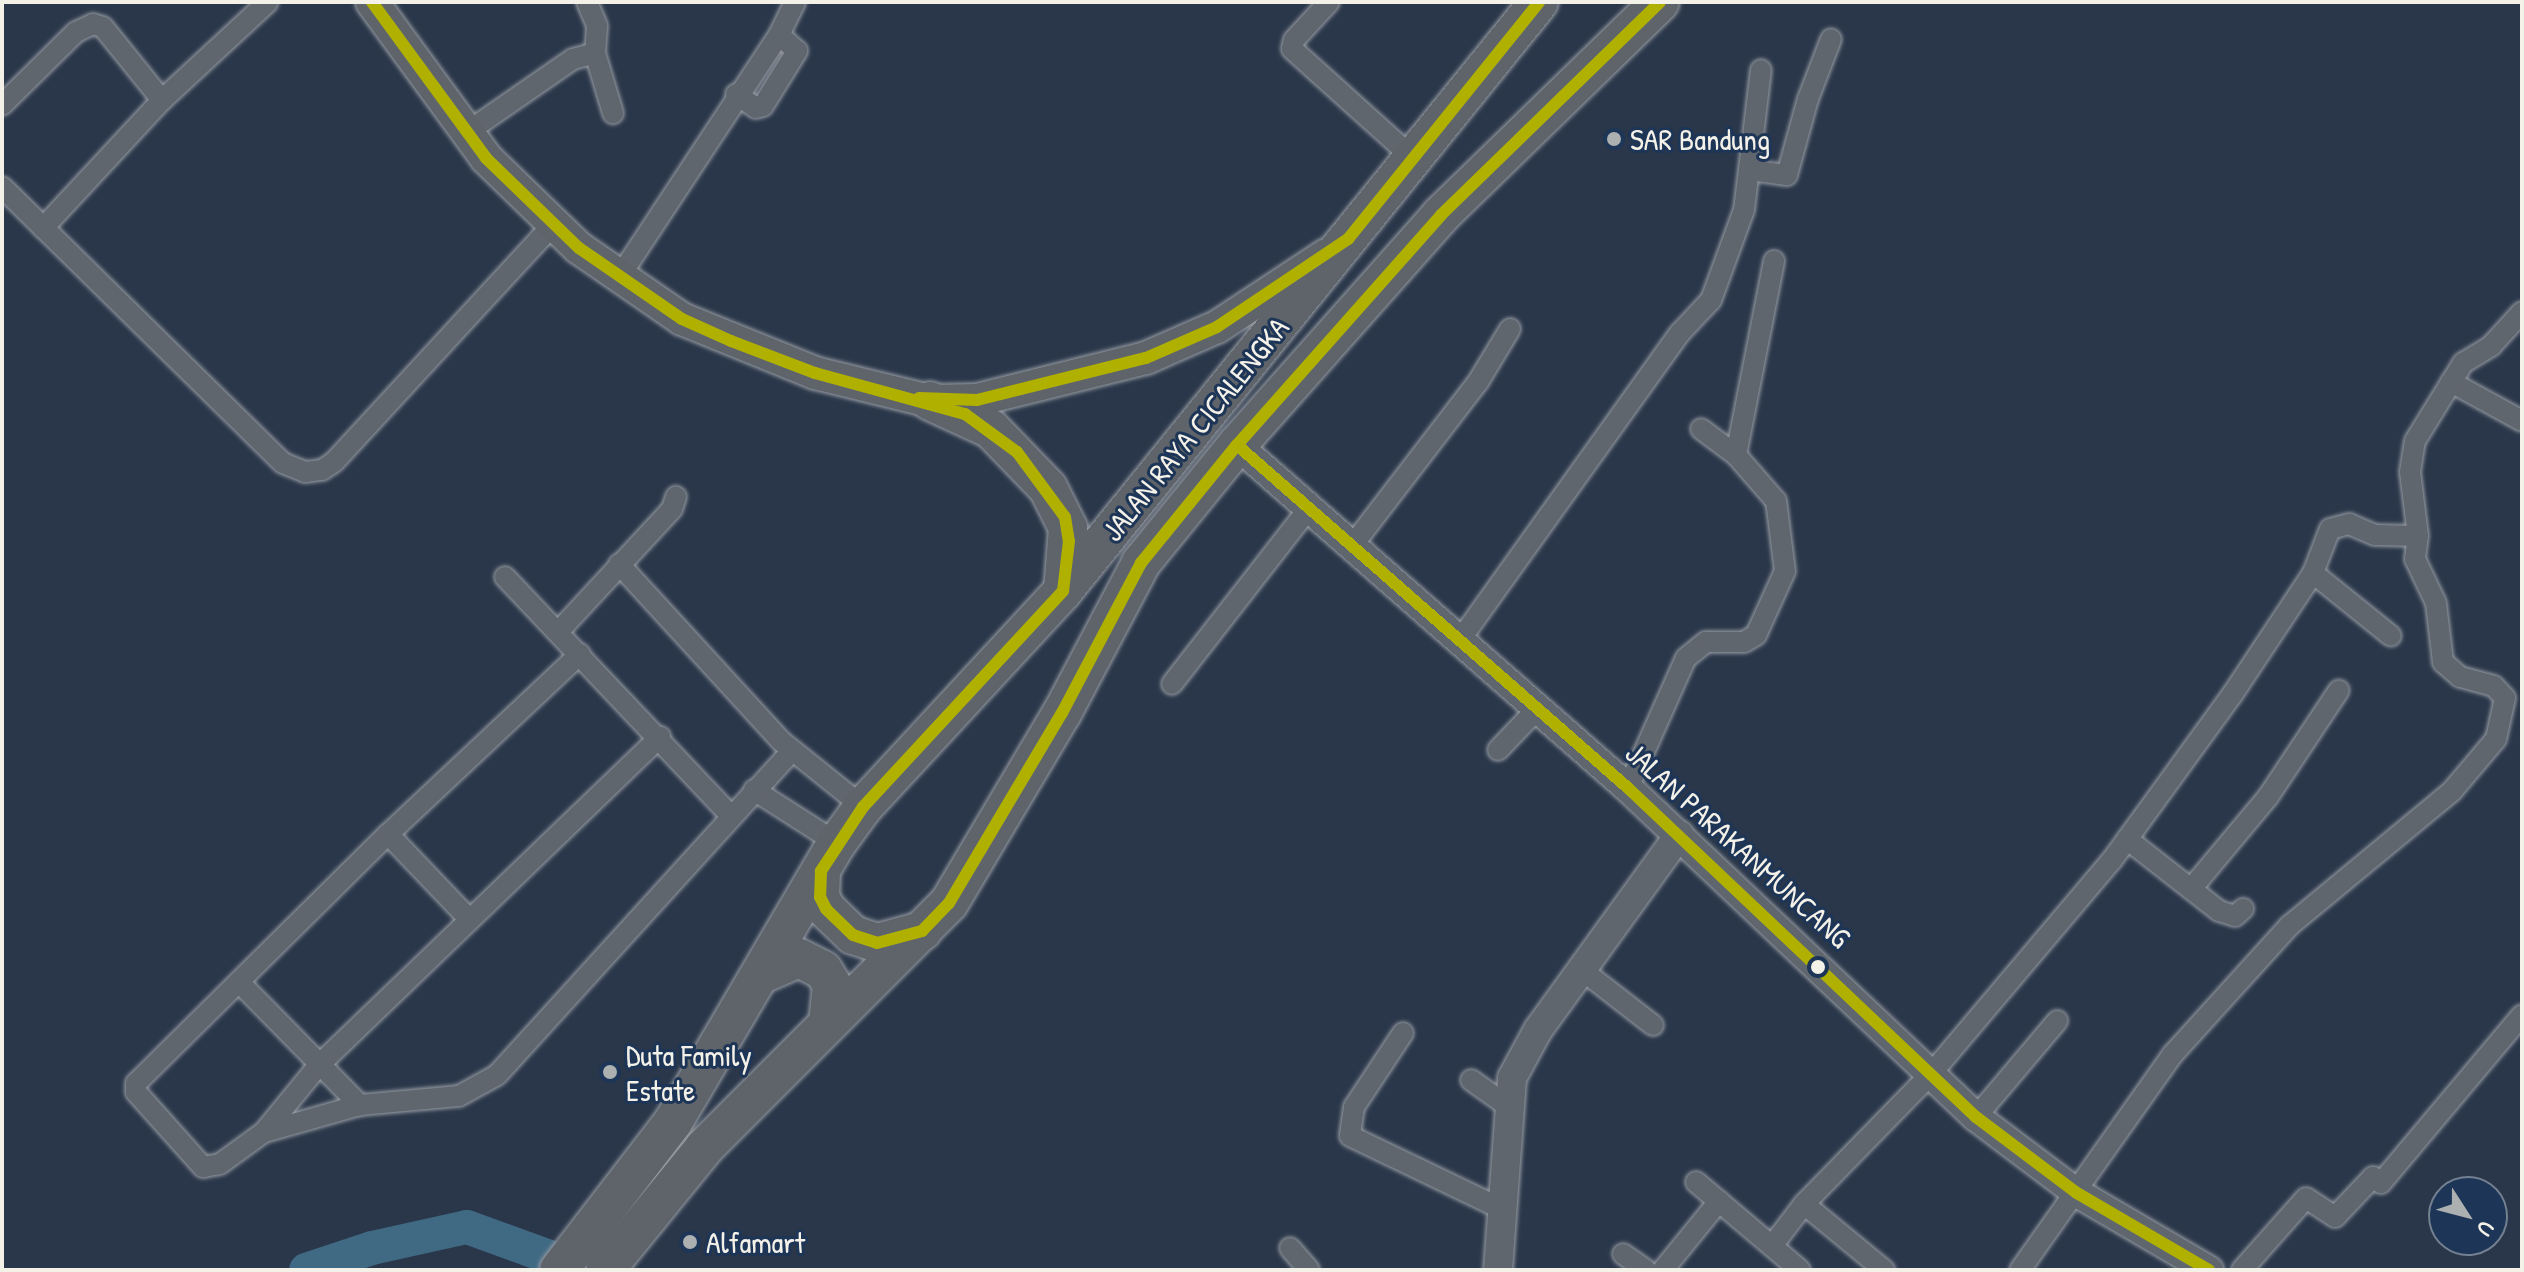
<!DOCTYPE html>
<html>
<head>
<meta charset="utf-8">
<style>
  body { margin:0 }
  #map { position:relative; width:2524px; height:1272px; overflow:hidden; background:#2a374a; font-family:"Patrick Hand",sans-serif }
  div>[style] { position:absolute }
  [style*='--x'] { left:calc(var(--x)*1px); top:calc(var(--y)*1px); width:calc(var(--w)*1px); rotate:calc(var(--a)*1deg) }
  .river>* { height:34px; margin:-17px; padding:0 17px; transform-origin:17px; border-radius:17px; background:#406983 }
  .roads { filter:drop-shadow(0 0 2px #979ca3) drop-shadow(0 0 2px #979ca3) }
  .street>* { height:20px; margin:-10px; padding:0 10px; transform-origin:10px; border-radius:10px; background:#60666e }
  .secondary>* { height:28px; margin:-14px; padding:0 14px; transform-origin:14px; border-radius:14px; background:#60666e }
  .primary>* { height:32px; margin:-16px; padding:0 16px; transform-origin:16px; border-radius:16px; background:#5e646a }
  .highway>* { height:38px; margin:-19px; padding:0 19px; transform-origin:19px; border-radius:19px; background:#5e646a }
  .bus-1>* { height:12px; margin:-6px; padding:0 6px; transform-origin:6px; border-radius:6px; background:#b0b000 }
  .dots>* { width:22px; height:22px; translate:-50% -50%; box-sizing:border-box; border:4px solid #1d3557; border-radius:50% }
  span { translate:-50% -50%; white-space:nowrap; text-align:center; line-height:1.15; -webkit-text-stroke:6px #1d3557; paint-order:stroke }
  .poi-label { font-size:30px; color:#f4f1e8 }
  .left { translate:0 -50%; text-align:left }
  .street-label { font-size:30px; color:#f4f1e8 }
  .frame { position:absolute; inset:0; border:4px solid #f4f1e8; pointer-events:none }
  .north { position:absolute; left:2428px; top:1176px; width:80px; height:80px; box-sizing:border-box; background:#1d3557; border:2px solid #738091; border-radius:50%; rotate:126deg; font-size:22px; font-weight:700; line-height:32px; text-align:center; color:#f4f1e8 }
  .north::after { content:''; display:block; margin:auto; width:28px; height:36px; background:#adb0b1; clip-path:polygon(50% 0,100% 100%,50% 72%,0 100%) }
</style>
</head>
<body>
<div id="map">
  <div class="river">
    <div style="--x:306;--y:1270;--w:70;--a:-18.4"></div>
    <div style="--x:372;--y:1248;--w:97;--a:-12.5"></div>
    <div style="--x:467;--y:1227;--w:126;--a:20"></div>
  </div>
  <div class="roads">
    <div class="street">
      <div style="--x:587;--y:2;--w:26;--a:67"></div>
      <div style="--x:597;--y:26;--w:27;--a:94"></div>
      <div style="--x:595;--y:53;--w:63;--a:73.3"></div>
      <div style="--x:1329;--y:2;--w:52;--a:132.6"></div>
      <div style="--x:1294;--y:40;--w:9;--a:103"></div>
      <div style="--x:1292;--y:49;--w:163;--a:42"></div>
      <div style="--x:736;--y:94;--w:24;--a:35"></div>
      <div style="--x:756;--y:108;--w:7;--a:-16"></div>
      <div style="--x:763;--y:106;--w:65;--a:-58.3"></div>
      <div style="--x:797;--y:51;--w:24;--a:-138"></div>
      <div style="--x:2;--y:105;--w:104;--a:-44.6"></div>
      <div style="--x:76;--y:32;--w:19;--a:-25"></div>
      <div style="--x:93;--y:24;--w:10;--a:17"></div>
      <div style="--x:103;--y:27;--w:94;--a:51.1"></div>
      <div style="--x:466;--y:133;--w:130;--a:-34.7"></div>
      <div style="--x:573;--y:59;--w:23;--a:-15"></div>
      <div style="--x:1750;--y:170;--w:37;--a:8"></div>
      <div style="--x:1787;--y:175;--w:79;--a:-74.6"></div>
      <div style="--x:1808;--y:99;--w:64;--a:-69"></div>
      <div style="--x:2;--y:187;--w:394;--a:44.5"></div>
      <div style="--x:283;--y:463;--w:24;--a:22"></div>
      <div style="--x:305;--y:472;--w:17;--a:-7"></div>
      <div style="--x:322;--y:470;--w:14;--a:-34"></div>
      <div style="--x:334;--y:462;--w:323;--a:-47.3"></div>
      <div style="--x:43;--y:228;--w:175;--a:-47.1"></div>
      <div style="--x:162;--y:100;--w:144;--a:-42.8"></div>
      <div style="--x:620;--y:276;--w:289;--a:-56.6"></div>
      <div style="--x:779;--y:35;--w:37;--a:-64"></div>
      <div style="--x:2451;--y:382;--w:81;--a:28.8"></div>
      <div style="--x:1701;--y:429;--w:44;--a:36.6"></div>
      <div style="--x:1352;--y:546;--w:207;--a:-52.5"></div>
      <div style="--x:1478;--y:382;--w:62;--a:-58.9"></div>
      <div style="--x:619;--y:564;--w:240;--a:47.5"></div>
      <div style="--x:781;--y:741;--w:105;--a:38.8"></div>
      <div style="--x:2313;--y:573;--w:100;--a:38.9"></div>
      <div style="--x:505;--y:577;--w:326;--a:46.6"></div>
      <div style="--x:559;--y:631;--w:166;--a:-47.2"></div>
      <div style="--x:672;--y:509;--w:13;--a:-72"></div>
      <div style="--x:1460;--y:640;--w:378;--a:-54.4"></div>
      <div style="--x:1680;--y:333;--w:45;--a:-46.8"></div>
      <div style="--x:1711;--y:300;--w:96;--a:-69.9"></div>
      <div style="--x:1744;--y:210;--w:141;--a:-83.1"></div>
      <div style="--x:580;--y:654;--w:263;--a:136.8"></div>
      <div style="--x:388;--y:834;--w:354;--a:135.3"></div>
      <div style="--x:136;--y:1083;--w:9;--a:90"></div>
      <div style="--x:136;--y:1092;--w:101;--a:48.2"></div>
      <div style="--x:203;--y:1167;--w:17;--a:-10"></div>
      <div style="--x:220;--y:1164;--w:54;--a:-36"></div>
      <div style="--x:264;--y:1132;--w:85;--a:-50.7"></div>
      <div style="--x:318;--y:1066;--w:475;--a:-43.9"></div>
      <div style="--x:1172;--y:684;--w:223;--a:-52.1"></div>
      <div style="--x:1498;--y:750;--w:58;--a:-46.4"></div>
      <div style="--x:1628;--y:788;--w:142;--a:-66"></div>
      <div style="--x:1686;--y:658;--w:26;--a:-39"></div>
      <div style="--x:1706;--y:642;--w:38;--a:0"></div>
      <div style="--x:1744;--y:642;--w:14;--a:-30"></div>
      <div style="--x:1756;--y:635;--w:70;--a:-65.6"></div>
      <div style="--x:1785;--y:571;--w:71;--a:-97.3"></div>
      <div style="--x:1776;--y:501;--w:61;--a:-131"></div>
      <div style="--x:1736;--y:455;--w:198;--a:-78.9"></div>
      <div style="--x:754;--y:790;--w:98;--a:32.6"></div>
      <div style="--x:388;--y:834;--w:117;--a:46.4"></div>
      <div style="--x:2127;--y:839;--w:117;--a:38"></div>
      <div style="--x:2219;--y:911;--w:17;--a:17"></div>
      <div style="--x:2235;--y:916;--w:11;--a:-41"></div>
      <div style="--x:2191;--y:889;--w:120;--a:-50.1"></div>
      <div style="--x:2268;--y:797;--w:128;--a:-56.4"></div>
      <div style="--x:1582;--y:970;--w:90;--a:37.8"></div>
      <div style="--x:239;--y:982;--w:173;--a:45.5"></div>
      <div style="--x:1403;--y:1033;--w:89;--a:123.5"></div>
      <div style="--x:1354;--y:1107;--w:29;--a:98"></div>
      <div style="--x:1350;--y:1136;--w:169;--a:25.7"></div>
      <div style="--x:1471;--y:1080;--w:43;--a:35.5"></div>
      <div style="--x:1976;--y:1117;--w:126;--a:-49.8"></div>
      <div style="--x:265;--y:1132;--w:99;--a:-15.9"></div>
      <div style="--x:360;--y:1105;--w:99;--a:-5.2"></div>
      <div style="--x:459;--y:1096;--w:43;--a:-28.9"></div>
      <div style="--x:497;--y:1075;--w:438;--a:-47.7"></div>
      <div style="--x:1696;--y:1182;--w:136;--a:40.2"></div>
      <div style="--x:1804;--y:1204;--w:104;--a:39.5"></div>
      <div style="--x:1772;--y:1246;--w:53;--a:-52.7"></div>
      <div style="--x:1804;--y:1204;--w:182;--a:-45.7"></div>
      <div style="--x:1931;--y:1074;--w:280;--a:-49.8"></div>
      <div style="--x:2112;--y:860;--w:204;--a:-54"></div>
      <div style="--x:2232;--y:695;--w:146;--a:-56.4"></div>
      <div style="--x:2313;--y:573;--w:47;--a:-68.9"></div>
      <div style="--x:2330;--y:529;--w:20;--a:-15"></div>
      <div style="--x:2349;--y:524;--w:28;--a:23"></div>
      <div style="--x:2375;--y:535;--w:43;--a:1.3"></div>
      <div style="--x:2418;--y:536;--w:64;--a:-97.1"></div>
      <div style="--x:2410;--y:472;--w:31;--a:-81"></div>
      <div style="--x:2415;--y:441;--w:92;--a:-58.4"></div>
      <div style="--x:2463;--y:363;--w:33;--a:-31"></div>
      <div style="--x:2491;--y:346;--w:46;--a:-47.6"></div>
      <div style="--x:1290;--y:1248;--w:29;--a:49"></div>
      <div style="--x:1623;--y:1254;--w:28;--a:35"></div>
      <div style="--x:1663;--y:1270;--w:89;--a:-50.9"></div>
      <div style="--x:2020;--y:1270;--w:265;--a:-54.7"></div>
      <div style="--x:2173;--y:1054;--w:173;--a:-47.8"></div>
      <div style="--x:2289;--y:926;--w:212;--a:-39.6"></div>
      <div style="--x:2452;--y:791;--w:68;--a:-49.8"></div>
      <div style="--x:2496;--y:739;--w:42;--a:-77.6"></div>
      <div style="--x:2505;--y:698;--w:16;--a:-133"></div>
      <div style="--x:2494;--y:686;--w:35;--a:-165"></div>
      <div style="--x:2460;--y:677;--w:23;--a:-139"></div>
      <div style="--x:2443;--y:662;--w:59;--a:-96.8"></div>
      <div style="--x:2436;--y:603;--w:49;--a:-115.5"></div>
      <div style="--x:2415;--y:559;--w:23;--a:-83"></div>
      <div style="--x:2242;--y:1270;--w:96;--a:-48.4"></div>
      <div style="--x:2306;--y:1198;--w:35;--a:33"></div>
      <div style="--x:2335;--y:1217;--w:55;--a:-46.5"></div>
      <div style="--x:2373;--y:1177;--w:10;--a:37"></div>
      <div style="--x:2381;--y:1183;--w:219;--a:-50"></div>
    </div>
    <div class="secondary">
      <div style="--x:1237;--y:445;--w:520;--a:41.26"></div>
      <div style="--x:1628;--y:788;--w:479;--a:43.4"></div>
      <div style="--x:1976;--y:1117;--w:126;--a:37"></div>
      <div style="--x:2077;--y:1193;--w:153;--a:30.3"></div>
      <div style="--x:1498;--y:1270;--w:193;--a:-85.8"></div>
      <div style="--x:1512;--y:1078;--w:55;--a:-61.6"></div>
      <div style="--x:1538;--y:1030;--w:241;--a:-54.1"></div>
    </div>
    <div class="primary">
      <div style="--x:372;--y:2;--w:193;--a:53.8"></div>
      <div style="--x:486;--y:158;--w:129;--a:44.1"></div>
      <div style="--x:579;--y:248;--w:125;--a:34.6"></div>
      <div style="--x:682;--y:319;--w:144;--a:22.1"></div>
      <div style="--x:815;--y:373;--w:118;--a:13.7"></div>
      <div style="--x:930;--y:401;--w:47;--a:-1.2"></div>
      <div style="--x:977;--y:400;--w:174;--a:-14"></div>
      <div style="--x:1146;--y:358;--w:77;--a:-23.6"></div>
      <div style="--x:1217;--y:327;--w:131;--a:-33.4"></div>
    </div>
    <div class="highway">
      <div style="--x:930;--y:401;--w:67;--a:24.7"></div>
      <div style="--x:991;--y:429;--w:82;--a:46"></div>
      <div style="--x:1048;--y:488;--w:45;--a:63.4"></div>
      <div style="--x:1068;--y:528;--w:63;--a:94.5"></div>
      <div style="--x:821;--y:871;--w:26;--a:92"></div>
      <div style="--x:820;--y:897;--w:13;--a:63"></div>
      <div style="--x:826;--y:909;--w:37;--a:44"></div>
      <div style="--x:853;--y:935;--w:25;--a:18"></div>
      <div style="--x:877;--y:943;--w:47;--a:-14.9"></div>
      <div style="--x:762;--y:974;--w:40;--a:-23.4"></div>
      <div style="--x:799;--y:958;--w:27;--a:27"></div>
      <div style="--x:823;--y:970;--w:17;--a:59"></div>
      <div style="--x:832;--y:985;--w:36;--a:96"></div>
      <div style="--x:559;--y:1270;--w:187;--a:-52.4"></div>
      <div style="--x:673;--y:1122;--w:324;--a:-59.6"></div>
      <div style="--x:837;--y:843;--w:44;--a:-54.2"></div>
      <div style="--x:863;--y:807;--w:294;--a:-47.2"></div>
      <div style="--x:1063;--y:591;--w:757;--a:-51.06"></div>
      <div style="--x:605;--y:1270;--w:157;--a:-50.9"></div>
      <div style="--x:704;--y:1148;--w:346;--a:-45"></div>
      <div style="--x:949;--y:903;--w:221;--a:-59.3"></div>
      <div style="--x:1062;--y:713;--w:170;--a:-62.2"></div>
      <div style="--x:1141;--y:563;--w:152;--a:-50.9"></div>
      <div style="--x:1237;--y:445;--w:307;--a:-48.4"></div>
      <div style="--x:1441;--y:215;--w:305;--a:-44.2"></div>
    </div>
  </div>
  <div class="bus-1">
    <div style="--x:372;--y:2;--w:193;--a:53.8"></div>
    <div style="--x:486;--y:158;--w:129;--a:44.1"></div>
    <div style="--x:579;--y:248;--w:125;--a:34.6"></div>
    <div style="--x:682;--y:319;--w:54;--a:24.2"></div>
    <div style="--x:731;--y:341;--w:90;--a:20.9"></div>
    <div style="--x:815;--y:373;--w:156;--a:15.3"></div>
    <div style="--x:965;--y:414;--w:64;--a:36.2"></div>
    <div style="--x:1017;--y:452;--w:81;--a:53.6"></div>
    <div style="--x:1065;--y:517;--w:24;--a:81"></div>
    <div style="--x:1069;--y:541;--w:50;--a:96.8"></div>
    <div style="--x:1063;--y:591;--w:294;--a:132.8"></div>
    <div style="--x:863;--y:807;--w:77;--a:123.3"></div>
    <div style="--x:821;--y:871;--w:26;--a:92"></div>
    <div style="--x:820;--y:897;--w:13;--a:63"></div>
    <div style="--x:826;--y:909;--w:37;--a:44"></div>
    <div style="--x:853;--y:935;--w:25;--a:18"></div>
    <div style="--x:877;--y:943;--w:47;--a:-14.9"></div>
    <div style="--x:922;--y:931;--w:39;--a:-46"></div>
    <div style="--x:949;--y:903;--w:221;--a:-59.3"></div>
    <div style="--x:1062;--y:713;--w:170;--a:-62.2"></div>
    <div style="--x:1141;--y:563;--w:152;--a:-50.9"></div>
    <div style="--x:1237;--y:445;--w:307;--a:-48.4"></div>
    <div style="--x:1441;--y:215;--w:305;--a:-44.2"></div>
    <div style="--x:919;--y:398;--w:58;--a:2"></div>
    <div style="--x:977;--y:400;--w:174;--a:-14"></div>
    <div style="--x:1146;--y:358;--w:77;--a:-23.6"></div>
    <div style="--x:1217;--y:327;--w:158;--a:-33.9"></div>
    <div style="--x:1348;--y:239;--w:304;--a:-51.1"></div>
    <div style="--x:1237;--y:445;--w:520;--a:41.26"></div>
    <div style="--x:1628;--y:788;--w:479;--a:43.4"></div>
    <div style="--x:1976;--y:1117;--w:126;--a:37"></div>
    <div style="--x:2077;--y:1193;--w:153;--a:30.3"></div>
  </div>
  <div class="dots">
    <div style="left:1614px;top:139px;background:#adb0b1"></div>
    <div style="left:1818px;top:967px;background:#f4f1e8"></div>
    <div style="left:610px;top:1072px;background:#adb0b1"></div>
    <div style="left:690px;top:1242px;background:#adb0b1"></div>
  </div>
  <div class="poi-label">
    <span class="left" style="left:1630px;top:139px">SAR Bandung</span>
    <span class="left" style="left:626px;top:1072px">Duta Family<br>Estate</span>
    <span class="left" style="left:706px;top:1242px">Alfamart</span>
  </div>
  <div class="street-label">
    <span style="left:1195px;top:429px;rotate:-51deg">JALAN RAYA CICALENGKA</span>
    <span style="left:1738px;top:845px;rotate:42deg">JALAN PARAKANMUNCANG</span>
  </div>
  <div class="frame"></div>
  <div class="north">U</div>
</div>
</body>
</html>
